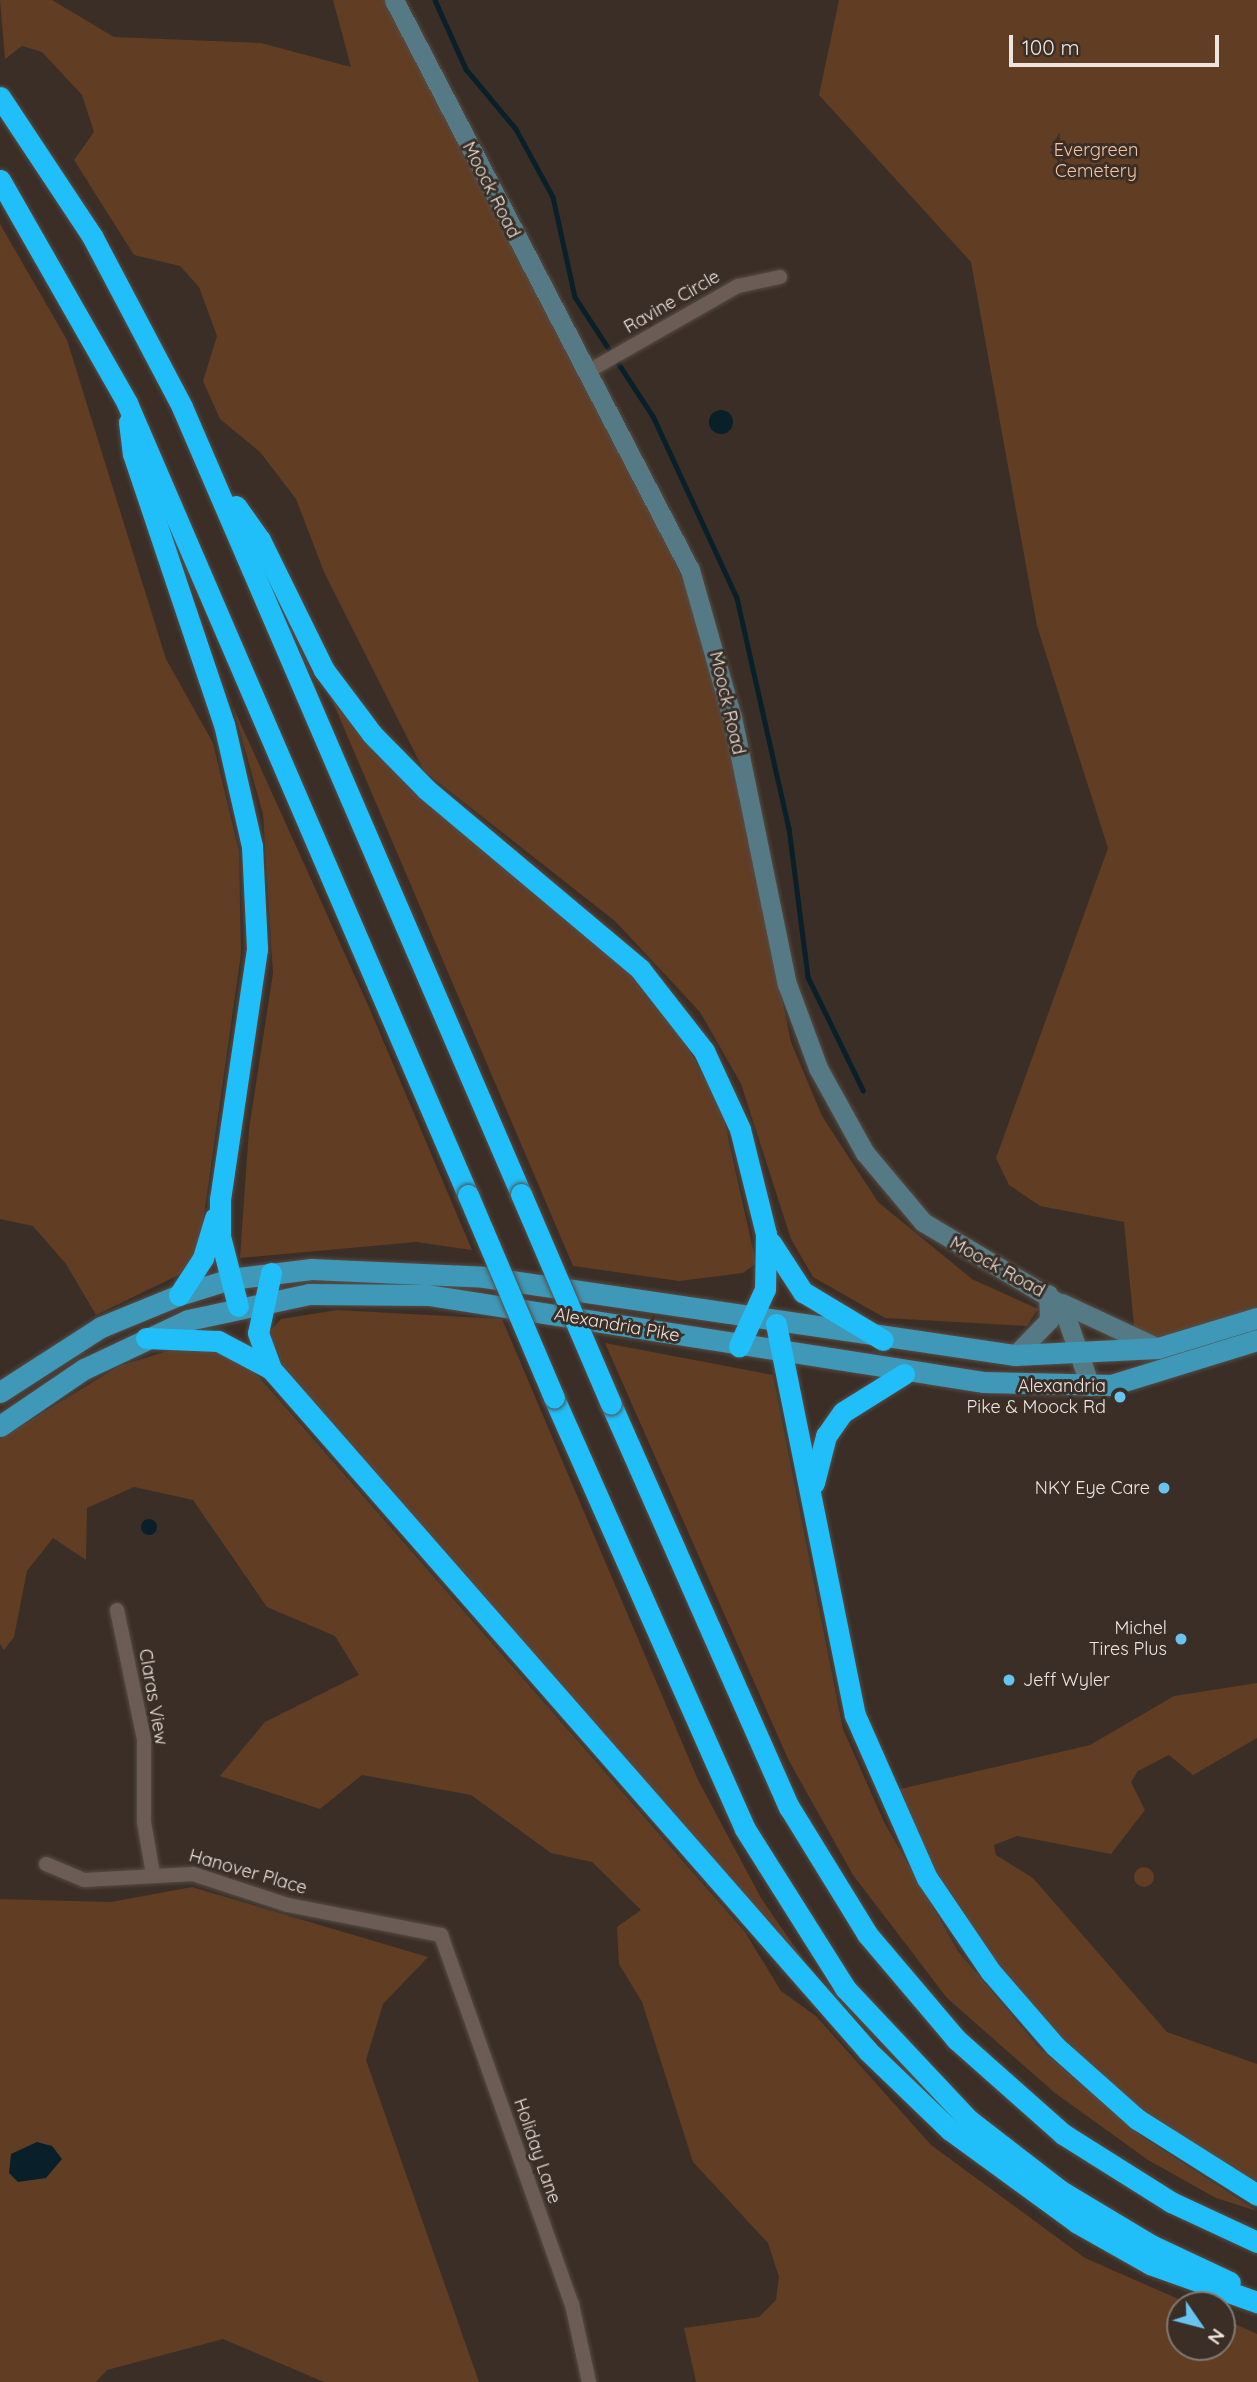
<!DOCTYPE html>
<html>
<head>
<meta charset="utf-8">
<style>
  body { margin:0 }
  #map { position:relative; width:1257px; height:2382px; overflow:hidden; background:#3a2e26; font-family:Quicksand,sans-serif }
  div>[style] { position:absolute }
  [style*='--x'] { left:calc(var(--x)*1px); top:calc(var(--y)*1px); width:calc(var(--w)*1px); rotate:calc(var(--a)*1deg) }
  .green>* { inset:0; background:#613d24 }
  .round { border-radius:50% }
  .water>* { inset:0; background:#09202a }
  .stream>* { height:4.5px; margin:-2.25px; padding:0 2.25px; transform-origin:2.25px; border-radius:2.25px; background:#09202a }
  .roads { filter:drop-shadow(0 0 2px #564c45) drop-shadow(0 0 2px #564c45) }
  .street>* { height:14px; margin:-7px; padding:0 7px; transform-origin:7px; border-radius:7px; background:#6b5d55 }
  .secondary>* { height:19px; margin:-9.5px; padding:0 9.5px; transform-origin:9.5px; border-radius:9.5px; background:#557a86 }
  .primary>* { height:21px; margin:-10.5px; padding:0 10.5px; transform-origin:10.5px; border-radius:10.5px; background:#3f98b7 }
  .highway>* { height:21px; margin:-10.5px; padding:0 10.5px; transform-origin:10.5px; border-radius:10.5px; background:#21bff9 }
  .bridges { filter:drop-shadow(0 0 2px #564c45) drop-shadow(0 0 2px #564c45) }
  .highway-bridge>* { height:21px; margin:-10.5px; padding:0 10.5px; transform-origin:10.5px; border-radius:10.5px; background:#21bff9 }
  .dots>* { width:19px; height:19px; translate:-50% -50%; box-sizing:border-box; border:4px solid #3a2e26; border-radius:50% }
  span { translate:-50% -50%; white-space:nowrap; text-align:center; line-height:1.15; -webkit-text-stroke:6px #3a2e26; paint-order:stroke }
  .park-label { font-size:18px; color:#f4c4a4 }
  .street-label { font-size:18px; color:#ede5e0 }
  .poi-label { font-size:18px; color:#ede5e0 }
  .right { translate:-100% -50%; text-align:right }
  .left { translate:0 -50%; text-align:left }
  .north { position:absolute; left:1166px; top:2291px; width:70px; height:70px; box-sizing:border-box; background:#3a2e26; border:2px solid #827770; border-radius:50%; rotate:125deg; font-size:19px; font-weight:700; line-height:28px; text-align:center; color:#ede5e0 }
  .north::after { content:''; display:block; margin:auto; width:24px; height:32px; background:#66c4ef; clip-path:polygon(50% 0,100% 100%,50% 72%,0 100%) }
  .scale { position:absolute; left:1009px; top:35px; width:210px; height:32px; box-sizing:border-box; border:4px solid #ede5e0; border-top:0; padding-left:9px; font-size:21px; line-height:24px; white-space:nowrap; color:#ede5e0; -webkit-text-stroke:5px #3a2e26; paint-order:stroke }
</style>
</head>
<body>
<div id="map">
  <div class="green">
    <div style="clip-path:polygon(0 0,52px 0,114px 37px,261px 43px,351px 67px,333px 0,386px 0,670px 549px,708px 644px,791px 1042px,822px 1116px,878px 1202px,972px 1279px,1038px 1309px,1027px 1326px,885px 1318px,813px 1277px,791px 1239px,741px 1084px,700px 1012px,615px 921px,424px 771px,324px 572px,296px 499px,260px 452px,220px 419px,203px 381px,217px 336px,199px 287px,180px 266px,134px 255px,74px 160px,94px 132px,82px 95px,42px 52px,22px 46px,5px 59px)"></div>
    <div style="clip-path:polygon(839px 0,1257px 0,1257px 1318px,1197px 1340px,1135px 1336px,1124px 1222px,1040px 1206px,1009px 1185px,996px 1158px,1108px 848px,1037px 626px,971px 262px,819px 95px)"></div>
    <div style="clip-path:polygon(0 224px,67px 340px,166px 659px,213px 743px,239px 851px,241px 954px,200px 1243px,185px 1272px,96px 1315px,66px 1264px,33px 1226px,0 1219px)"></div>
    <div style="clip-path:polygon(330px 695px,375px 754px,630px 971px,677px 1027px,722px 1110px,756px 1263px,743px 1273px,679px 1281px,573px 1266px)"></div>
    <div style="clip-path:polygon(233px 707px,368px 1005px,472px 1250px,416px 1242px,240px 1258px,249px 1129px,273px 973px,263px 814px)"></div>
    <div style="clip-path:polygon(337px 1310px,502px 1319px,698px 1780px,761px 1898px,827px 1994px,306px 1398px,273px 1352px,269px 1332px,281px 1319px)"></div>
    <div style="clip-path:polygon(605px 1343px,773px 1375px,843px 1729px,884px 1822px,958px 1951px,1039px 2048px,1141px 2136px,1257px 2211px,1216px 2198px,1148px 2160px,1055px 2093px,947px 1998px,853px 1875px,788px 1759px)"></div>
    <div style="clip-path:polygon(181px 1347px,235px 1356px,259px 1377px,745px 1932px,781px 1991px,816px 2016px,931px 2145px,1085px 2258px,1192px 2305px,1180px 2305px,1180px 2347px,1222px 2347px,1222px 2318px,1257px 2334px,1257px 2382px,696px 2382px,684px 2328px,759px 2317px,776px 2300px,779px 2277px,768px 2243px,693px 2162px,642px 2002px,619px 1964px,617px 1927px,641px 1910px,592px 1862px,551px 1853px,471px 1795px,362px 1775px,320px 1809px,220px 1776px,265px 1722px,359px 1675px,335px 1636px,267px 1607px,193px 1500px,134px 1487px,87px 1508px,86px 1560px,53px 1538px,27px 1571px,14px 1637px,4px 1650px,0 1644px,0 1439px,119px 1366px)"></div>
    <div style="clip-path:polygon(1257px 1683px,1257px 1738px,1193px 1775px,1169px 1755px,1138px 1771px,1131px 1782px,1145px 1810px,1111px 1854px,1017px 1836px,994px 1845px,996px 1855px,1033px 1878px,1167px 2032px,1257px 2064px,1257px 2184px,1131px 2102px,1051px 2027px,978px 1939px,935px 1872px,896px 1790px,1090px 1745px,1174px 1696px)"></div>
    <div class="round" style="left:1134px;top:1867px;width:20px;height:20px"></div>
    <div style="clip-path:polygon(192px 1887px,428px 1957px,383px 2004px,366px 2060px,479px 2382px,324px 2382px,223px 2339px,107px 2370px,96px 2382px,0 2382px,0 1899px,111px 1902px)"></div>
  </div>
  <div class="water">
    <div class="round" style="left:709px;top:410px;width:24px;height:24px"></div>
    <div class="round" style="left:141px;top:1519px;width:16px;height:16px"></div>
    <div style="clip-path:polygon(37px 2142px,52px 2146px,62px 2159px,46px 2178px,18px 2182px,9px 2173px,11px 2154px)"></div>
  </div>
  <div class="stream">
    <div style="--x:435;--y:0;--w:76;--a:65.8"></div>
    <div style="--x:466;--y:69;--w:78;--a:50.2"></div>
    <div style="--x:516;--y:129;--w:77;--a:61.4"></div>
    <div style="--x:553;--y:197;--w:102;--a:77.6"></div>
    <div style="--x:575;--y:297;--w:142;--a:56.8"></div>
    <div style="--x:653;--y:416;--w:200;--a:65.2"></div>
    <div style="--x:737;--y:598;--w:236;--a:77.3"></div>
    <div style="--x:789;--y:828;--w:150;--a:82.7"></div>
    <div style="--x:808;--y:977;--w:126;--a:64"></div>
  </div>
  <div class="roads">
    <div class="street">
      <div style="--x:587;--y:372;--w:174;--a:-29.7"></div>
      <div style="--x:738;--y:286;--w:43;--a:-12.1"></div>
      <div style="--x:117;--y:1610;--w:132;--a:78.2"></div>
      <div style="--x:144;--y:1739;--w:83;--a:90"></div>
      <div style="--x:144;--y:1822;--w:53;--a:80.2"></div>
      <div style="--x:46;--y:1864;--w:41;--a:22.8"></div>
      <div style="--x:84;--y:1880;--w:109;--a:-3.2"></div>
      <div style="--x:193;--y:1874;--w:100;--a:18.1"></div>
      <div style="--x:288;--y:1905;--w:156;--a:11.1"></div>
      <div style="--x:441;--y:1935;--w:392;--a:70.5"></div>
      <div style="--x:572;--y:2304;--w:80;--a:77.7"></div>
    </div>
    <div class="secondary">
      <div style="--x:394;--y:0;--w:642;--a:62.56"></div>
      <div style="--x:690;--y:570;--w:153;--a:74.1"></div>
      <div style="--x:732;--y:717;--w:273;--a:78.4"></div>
      <div style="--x:787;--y:984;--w:90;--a:69.7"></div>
      <div style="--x:818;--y:1068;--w:97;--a:61.1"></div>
      <div style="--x:865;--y:1153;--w:90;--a:50"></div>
      <div style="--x:923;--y:1222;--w:162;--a:30.8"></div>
      <div style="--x:1062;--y:1305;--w:86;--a:70.9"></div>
      <div style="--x:1062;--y:1303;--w:106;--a:25.1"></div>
      <div style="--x:1015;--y:1355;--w:49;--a:-45.8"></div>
      <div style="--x:1049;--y:1320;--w:26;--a:-92"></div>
    </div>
    <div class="primary">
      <div style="--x:0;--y:1392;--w:120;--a:-32.8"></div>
      <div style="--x:101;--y:1327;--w:84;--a:-22.3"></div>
      <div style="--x:179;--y:1295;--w:53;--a:-17.4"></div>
      <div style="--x:230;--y:1279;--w:82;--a:-7"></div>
      <div style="--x:311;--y:1269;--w:173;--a:2.6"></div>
      <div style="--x:484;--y:1277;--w:537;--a:8.36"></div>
      <div style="--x:1015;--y:1355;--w:143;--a:-2.8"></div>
      <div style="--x:1158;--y:1348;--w:103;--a:-16.9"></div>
      <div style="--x:0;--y:1426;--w:102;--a:-34.2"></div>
      <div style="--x:84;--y:1369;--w:115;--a:-25.2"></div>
      <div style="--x:188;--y:1320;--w:124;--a:-12.1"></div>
      <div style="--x:309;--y:1294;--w:119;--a:0.5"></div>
      <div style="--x:428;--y:1295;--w:563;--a:8.89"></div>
      <div style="--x:984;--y:1382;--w:127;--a:1.4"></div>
      <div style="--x:1111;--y:1385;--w:153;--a:-17.1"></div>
    </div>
    <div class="highway">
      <div style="--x:0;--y:97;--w:167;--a:56.5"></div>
      <div style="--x:92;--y:236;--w:193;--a:62.2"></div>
      <div style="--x:182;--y:407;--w:857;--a:66.7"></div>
      <div style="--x:0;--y:180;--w:257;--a:60.3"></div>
      <div style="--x:127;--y:403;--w:862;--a:66.71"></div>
      <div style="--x:129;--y:422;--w:32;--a:83"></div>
      <div style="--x:133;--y:454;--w:285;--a:71.4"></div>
      <div style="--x:224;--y:724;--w:125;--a:77.1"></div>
      <div style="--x:252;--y:846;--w:103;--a:87.2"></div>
      <div style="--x:257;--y:949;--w:253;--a:98.4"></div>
      <div style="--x:220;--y:1199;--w:37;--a:90"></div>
      <div style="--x:220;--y:1236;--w:72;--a:75.6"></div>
      <div style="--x:236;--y:506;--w:42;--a:54.8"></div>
      <div style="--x:260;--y:540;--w:145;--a:63.8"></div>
      <div style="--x:324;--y:670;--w:80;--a:53.1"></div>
      <div style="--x:372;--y:734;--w:78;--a:45.5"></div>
      <div style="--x:427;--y:790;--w:278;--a:40"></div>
      <div style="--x:640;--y:969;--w:104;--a:52"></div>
      <div style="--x:704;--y:1051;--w:86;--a:65.2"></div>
      <div style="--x:740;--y:1129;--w:108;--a:76.1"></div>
      <div style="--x:766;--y:1234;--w:55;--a:91"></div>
      <div style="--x:765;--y:1289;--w:63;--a:114.5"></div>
      <div style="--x:771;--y:1243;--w:59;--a:56.9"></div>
      <div style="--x:803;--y:1292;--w:93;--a:31"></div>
      <div style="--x:271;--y:1273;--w:61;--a:102.2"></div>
      <div style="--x:258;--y:1333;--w:38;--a:70"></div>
      <div style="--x:271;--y:1369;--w:906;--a:48.8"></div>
      <div style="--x:868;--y:2051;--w:114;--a:43.9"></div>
      <div style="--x:950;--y:2130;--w:156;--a:36.1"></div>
      <div style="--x:1076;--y:2222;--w:85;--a:29.6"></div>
      <div style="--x:1150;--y:2264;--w:114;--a:19.6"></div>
      <div style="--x:179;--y:1295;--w:44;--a:-57"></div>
      <div style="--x:203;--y:1258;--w:42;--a:-73.3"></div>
      <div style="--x:776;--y:1324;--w:399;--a:78.6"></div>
      <div style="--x:855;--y:1715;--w:178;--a:66.2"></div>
      <div style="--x:927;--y:1878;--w:114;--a:55.8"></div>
      <div style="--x:991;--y:1972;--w:98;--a:49.1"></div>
      <div style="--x:1055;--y:2046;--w:110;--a:41.7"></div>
      <div style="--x:1137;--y:2119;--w:142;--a:32.3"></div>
      <div style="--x:146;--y:1338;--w:72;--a:2.4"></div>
      <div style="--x:218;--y:1341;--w:58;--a:27.9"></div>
      <div style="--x:554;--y:1398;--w:471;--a:66.1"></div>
      <div style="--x:745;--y:1829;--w:188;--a:57.8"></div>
      <div style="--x:845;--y:1988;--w:181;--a:46.8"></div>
      <div style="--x:969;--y:2120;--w:116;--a:37.7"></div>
      <div style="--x:1061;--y:2191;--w:105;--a:31"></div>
      <div style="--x:1151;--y:2245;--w:87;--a:25.1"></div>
      <div style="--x:611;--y:1404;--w:441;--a:66.2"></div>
      <div style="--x:789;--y:1807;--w:149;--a:58.4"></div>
      <div style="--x:867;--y:1934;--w:138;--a:49.7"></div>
      <div style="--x:956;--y:2039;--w:143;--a:41.6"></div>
      <div style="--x:1063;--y:2134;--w:128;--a:32.2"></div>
      <div style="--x:1171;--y:2202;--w:95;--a:24.9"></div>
      <div style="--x:814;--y:1483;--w:49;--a:-75.7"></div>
      <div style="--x:826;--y:1436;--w:29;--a:-55"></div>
      <div style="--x:843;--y:1412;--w:72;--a:-31.9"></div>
    </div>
  </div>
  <div class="bridges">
    <div class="highway-bridge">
      <div style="--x:521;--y:1194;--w:228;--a:66.8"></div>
      <div style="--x:468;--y:1195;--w:220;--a:67"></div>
    </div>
  </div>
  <div class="dots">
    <div style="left:1120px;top:1397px;background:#66c4ef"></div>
    <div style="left:1164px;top:1488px;background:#66c4ef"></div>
    <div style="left:1181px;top:1639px;background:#66c4ef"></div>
    <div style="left:1009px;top:1680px;background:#66c4ef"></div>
  </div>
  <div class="park-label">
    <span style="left:1096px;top:161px">Evergreen<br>Cemetery</span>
  </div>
  <div class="street-label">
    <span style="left:491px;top:190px;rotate:63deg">Moock Road</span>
    <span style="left:672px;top:302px;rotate:-30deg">Ravine Circle</span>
    <span style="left:727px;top:703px;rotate:77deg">Moock Road</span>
    <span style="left:997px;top:1267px;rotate:29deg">Moock Road</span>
    <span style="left:617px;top:1325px;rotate:10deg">Alexandria Pike</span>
    <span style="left:153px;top:1697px;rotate:80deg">Claras View</span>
    <span style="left:248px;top:1872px;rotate:16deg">Hanover Place</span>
    <span style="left:537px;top:2151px;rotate:71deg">Holiday Lane</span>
  </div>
  <div class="poi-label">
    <span class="right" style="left:1106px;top:1397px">Alexandria<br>Pike &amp; Moock Rd</span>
    <span class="right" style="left:1150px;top:1488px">NKY Eye Care</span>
    <span class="right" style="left:1167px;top:1639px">Michel<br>Tires Plus</span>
    <span class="left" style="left:1023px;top:1680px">Jeff Wyler</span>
  </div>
  <div class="north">N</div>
  <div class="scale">100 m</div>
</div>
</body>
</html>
